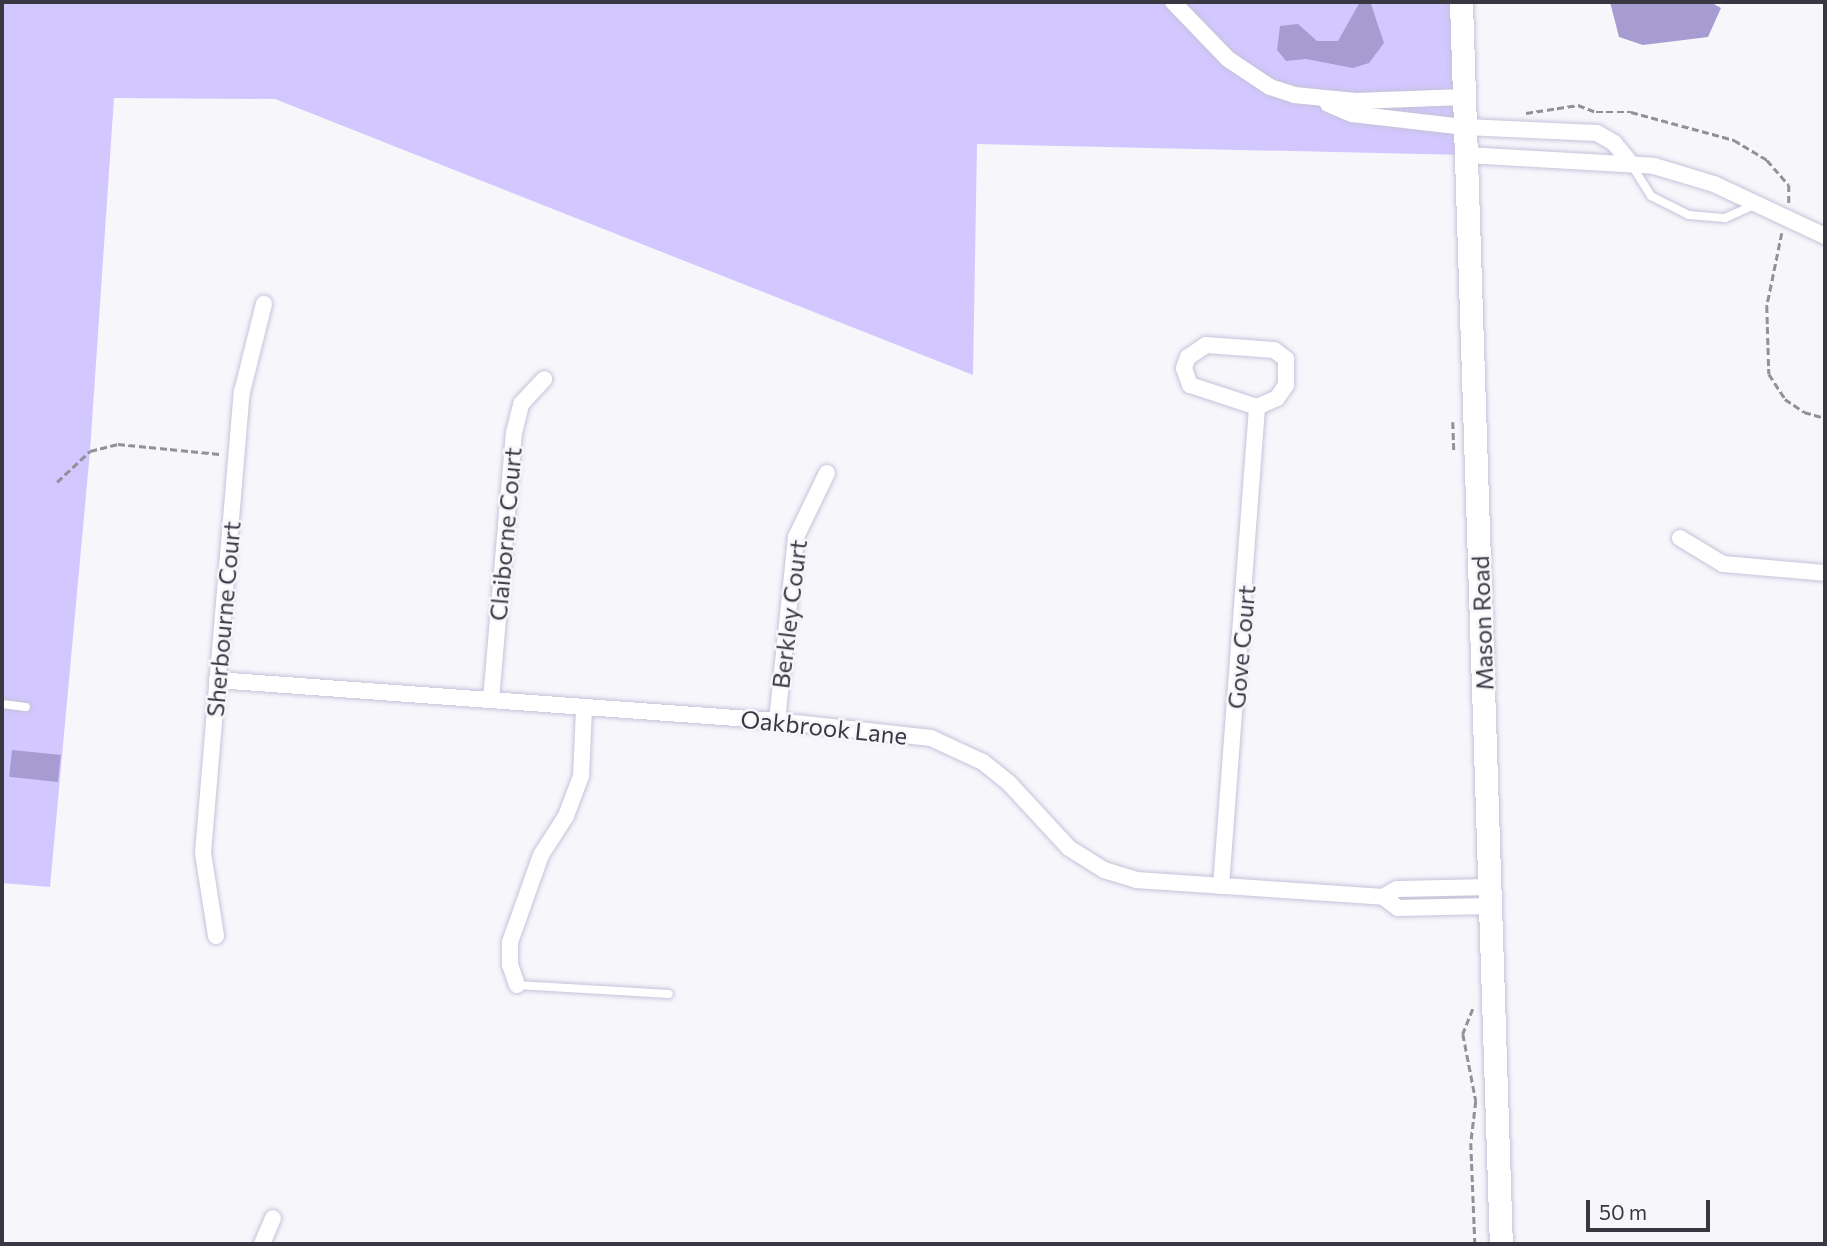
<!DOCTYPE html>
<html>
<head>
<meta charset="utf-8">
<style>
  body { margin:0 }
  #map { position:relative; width:1827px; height:1246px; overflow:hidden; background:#f7f6fb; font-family:Commissioner,sans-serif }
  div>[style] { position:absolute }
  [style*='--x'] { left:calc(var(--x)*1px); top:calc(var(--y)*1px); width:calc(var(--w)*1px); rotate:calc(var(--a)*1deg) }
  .green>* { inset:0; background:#d2c7fe }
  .water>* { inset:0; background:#a69cd1; transform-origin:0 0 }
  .path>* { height:2.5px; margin-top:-1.25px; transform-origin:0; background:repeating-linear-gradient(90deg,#929098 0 7px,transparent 0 10.5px) }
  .roads { filter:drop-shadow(0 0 2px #c6c2da) drop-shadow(0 0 2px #c6c2da) }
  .service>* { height:8px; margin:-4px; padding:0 4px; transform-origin:4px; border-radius:4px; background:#fff }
  .minor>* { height:16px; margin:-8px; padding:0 8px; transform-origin:8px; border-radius:8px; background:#fff }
  .secondary>* { height:23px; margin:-11.5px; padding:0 11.5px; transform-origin:11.5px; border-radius:11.5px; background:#fff }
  span { translate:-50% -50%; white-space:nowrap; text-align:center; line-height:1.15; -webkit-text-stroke:5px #f7f6fb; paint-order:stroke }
  .street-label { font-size:24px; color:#393741 }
  .frame { position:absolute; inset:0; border:4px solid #393741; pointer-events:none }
  .scale { position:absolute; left:1586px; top:1200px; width:124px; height:32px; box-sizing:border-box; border:4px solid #393741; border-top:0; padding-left:9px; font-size:21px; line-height:24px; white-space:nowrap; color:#393741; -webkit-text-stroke:5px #f7f6fb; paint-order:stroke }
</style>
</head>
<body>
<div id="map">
  <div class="green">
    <div style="clip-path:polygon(2px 2px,1461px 2px,1466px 155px,977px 144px,973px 375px,275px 99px,114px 98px,90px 451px,50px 887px,2px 883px)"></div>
  </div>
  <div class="water">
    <div style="clip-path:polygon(1360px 2px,1371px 4px,1384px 43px,1369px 63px,1353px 68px,1306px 59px,1286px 61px,1277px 50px,1280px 26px,1298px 24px,1317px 41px,1338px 41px)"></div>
    <div style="clip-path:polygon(1610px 2px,1710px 2px,1721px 8px,1708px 37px,1643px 45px,1619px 37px)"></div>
    <div style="left:12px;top:750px;width:49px;height:27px;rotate:6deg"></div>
  </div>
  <div class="path">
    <div style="--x:1526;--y:113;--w:53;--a:-8.7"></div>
    <div style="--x:1578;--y:105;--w:19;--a:21"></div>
    <div style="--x:1596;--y:112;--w:35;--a:0"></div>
    <div style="--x:1631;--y:112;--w:107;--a:15.2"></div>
    <div style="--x:1734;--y:140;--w:39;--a:31"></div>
    <div style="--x:1767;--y:160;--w:33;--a:49"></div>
    <div style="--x:1789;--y:185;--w:18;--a:90"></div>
    <div style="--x:1782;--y:233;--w:75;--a:101.6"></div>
    <div style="--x:1767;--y:306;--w:68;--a:88.3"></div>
    <div style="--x:1769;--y:374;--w:30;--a:57"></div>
    <div style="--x:1785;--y:399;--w:23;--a:34"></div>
    <div style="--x:1804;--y:412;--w:22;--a:16"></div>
    <div style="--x:1453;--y:422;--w:29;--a:88"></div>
    <div style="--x:57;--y:482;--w:45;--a:-43.2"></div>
    <div style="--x:90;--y:451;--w:29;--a:-14"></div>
    <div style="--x:118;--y:444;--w:102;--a:5.6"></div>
    <div style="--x:1473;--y:1009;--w:27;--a:112"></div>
    <div style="--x:1463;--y:1034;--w:68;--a:79"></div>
    <div style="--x:1476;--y:1101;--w:42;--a:96.8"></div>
    <div style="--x:1471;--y:1143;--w:101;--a:87.7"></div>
  </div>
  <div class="roads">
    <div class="service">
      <div style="--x:1631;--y:164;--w:38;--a:58"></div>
      <div style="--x:1651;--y:196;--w:42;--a:26.6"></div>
      <div style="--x:1689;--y:215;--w:36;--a:5"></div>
      <div style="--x:1725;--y:218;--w:34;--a:-24"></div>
      <div style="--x:2;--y:704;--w:24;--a:7"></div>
      <div style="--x:517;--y:985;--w:152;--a:3.4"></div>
    </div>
    <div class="minor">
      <div style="--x:1173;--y:2;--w:79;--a:46"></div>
      <div style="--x:1228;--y:59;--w:50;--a:33.7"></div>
      <div style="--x:1270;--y:87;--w:25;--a:18"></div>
      <div style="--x:1294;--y:95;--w:62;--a:5.5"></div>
      <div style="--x:1356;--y:101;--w:108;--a:-2.1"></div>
      <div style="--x:1328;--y:104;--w:26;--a:23"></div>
      <div style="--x:1352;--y:114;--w:114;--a:6.6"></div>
      <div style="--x:1465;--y:127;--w:132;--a:2.6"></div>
      <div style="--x:1597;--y:133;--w:20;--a:30"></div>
      <div style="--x:1614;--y:143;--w:23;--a:50"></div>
      <div style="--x:1466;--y:155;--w:188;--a:3.3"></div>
      <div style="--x:1654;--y:166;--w:63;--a:16.7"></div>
      <div style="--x:1714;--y:184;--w:123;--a:25.1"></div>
      <div style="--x:1680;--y:538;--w:50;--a:31.2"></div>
      <div style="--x:1723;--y:564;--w:102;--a:5"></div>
      <div style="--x:217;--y:680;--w:561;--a:4.19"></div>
      <div style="--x:777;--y:721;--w:155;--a:6.3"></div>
      <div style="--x:931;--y:738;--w:57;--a:24.8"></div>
      <div style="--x:983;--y:762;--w:33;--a:39"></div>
      <div style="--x:1009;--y:783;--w:88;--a:47.3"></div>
      <div style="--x:1069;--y:848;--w:41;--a:32.2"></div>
      <div style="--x:1104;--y:870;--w:34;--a:17"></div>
      <div style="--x:1136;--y:880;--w:248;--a:3.9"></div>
      <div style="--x:1383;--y:897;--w:19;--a:36"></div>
      <div style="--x:1398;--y:908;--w:92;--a:-1.2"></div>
      <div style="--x:491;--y:700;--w:268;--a:-85.1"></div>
      <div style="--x:514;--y:433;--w:30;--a:-76"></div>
      <div style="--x:521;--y:404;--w:34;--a:-47"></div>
      <div style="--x:777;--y:721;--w:185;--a:-84.1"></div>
      <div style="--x:796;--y:537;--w:71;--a:-64.2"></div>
      <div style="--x:1221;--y:886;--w:480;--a:-85.7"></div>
      <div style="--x:1257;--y:407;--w:22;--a:-24"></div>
      <div style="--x:1277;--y:398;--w:16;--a:-55"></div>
      <div style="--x:1286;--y:385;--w:26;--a:-90"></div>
      <div style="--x:1286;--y:359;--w:15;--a:-143"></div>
      <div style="--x:1274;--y:350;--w:68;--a:-175.8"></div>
      <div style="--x:1206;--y:345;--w:22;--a:146"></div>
      <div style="--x:1188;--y:357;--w:12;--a:110"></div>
      <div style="--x:1184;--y:368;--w:18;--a:71"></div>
      <div style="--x:1190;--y:385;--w:71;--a:18.2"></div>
      <div style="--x:1383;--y:897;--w:16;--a:-30"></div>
      <div style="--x:1397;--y:889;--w:93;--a:-1.2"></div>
      <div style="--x:216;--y:936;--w:84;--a:-98.9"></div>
      <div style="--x:203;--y:853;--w:463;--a:-85.2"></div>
      <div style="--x:242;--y:392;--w:91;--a:-76"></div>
      <div style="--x:517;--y:985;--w:21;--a:-109"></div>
      <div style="--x:510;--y:965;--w:23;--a:-90"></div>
      <div style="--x:510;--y:942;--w:92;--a:-70.4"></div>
      <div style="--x:541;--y:855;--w:46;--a:-57.3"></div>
      <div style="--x:566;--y:816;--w:43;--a:-69.4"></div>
      <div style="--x:581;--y:776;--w:67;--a:-87.4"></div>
      <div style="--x:262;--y:1244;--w:28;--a:-67"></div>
    </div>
    <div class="secondary">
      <div style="--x:1461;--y:2;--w:1243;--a:88.16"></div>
    </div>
  </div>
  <div class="street-label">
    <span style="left:505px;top:534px;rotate:-85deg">Claiborne Court</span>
    <span style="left:789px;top:614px;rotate:-83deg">Berkley Court</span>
    <span style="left:223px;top:619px;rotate:-85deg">Sherbourne Court</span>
    <span style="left:1482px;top:623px;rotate:-92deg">Mason Road</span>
    <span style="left:1241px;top:647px;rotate:-85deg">Gove Court</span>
    <span style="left:824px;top:727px;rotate:6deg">Oakbrook Lane</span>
  </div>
  <div class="frame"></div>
  <div class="scale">50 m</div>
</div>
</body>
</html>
